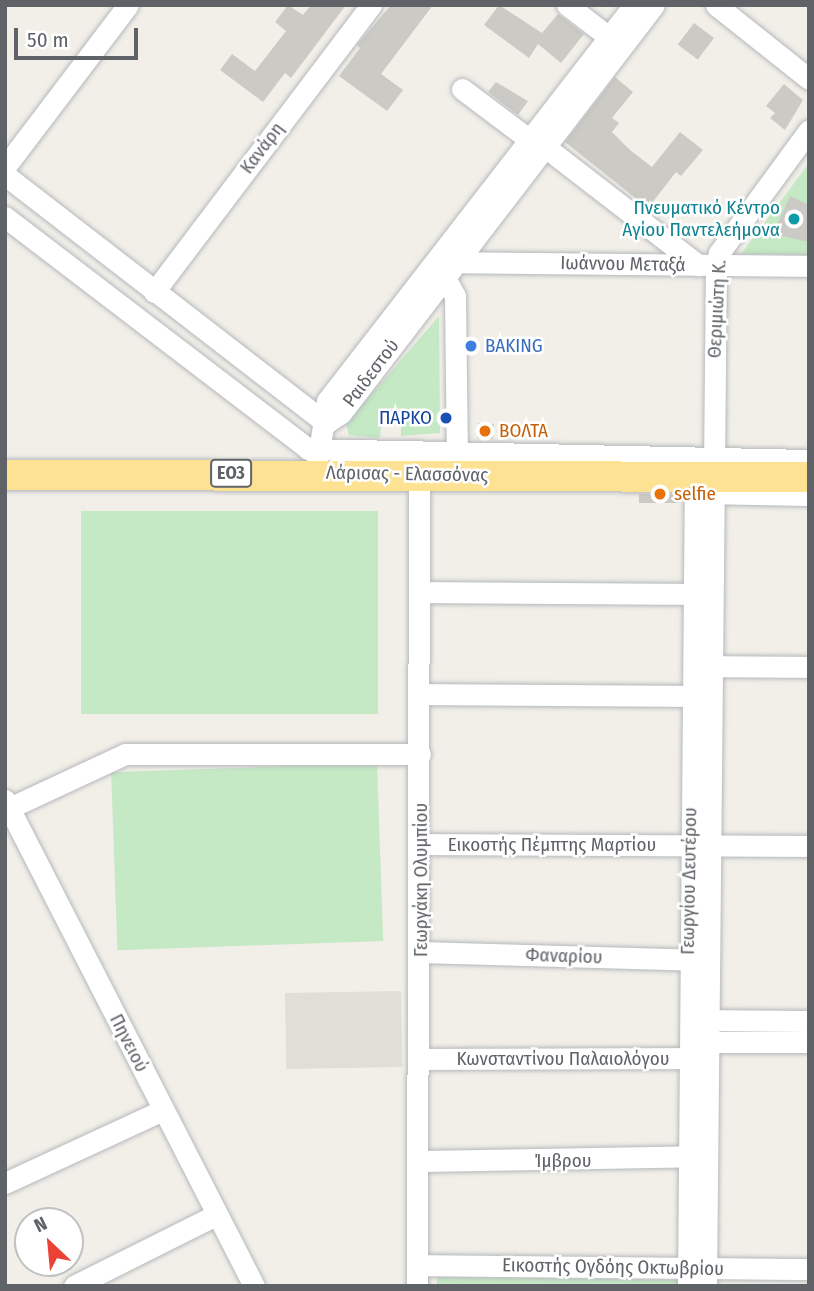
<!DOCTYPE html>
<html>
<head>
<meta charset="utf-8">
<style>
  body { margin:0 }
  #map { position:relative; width:814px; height:1291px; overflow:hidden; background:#f1efe8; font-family:"Fira Sans Condensed",sans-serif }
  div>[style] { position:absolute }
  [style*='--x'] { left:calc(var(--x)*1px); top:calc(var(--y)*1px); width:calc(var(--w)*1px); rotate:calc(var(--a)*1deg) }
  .education>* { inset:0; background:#e1ded6; transform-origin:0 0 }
  .green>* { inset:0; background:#c5e8c5; transform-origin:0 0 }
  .building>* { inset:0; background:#cccac5; transform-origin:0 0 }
  .roads { filter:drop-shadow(0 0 2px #b5b8bc) drop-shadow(0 0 2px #b5b8bc) }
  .minor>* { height:21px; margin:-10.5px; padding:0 10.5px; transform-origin:10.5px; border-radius:10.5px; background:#fff }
  .highway>* { height:30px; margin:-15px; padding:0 15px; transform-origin:15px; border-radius:15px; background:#fde293 }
  .dots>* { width:19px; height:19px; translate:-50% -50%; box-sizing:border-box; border:4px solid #fff; border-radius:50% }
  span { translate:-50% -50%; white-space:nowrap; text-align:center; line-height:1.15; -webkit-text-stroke:5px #fff; paint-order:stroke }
  .shield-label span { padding:2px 5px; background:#fff; border:2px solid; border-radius:5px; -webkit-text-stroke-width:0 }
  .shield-label { font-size:18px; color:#5f6368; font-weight:700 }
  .street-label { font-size:19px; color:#5f6368 }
  .culture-label { font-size:19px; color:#0d838f }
  .right { translate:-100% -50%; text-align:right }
  .shop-label { font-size:19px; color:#366cbe }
  .left { translate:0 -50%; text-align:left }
  .transit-label { font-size:19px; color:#164399 }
  .food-label { font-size:19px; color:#c56008 }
  .frame { position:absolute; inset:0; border:7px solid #5f6368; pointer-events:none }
  .north { position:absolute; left:14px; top:1207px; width:70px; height:70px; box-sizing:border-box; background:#fff; border:2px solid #bfc1c3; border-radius:50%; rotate:334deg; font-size:19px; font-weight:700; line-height:28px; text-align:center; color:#5f6368 }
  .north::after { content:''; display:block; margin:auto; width:24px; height:32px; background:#ea4335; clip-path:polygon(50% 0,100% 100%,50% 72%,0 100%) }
  .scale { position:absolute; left:14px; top:28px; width:124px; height:32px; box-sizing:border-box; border:4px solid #5f6368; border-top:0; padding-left:9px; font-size:21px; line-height:24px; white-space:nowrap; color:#5f6368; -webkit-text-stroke:5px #fff; paint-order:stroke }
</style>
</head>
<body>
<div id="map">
  <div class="education">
    <div style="left:401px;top:991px;width:76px;height:116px;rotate:89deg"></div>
  </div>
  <div class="green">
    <div style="clip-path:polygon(809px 163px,809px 255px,741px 254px)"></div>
    <div style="clip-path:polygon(439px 316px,440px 433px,401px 436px,401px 425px,391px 419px,381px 425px,380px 438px,349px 435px,346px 424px)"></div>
    <div style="left:81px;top:511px;width:297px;height:203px"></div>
    <div style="left:377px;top:763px;width:178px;height:266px;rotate:88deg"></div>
    <div style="clip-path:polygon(437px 1277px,680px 1280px,680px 1286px,437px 1286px)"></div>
  </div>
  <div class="building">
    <div style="clip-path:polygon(288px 5px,303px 15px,311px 5px,346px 5px,291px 78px,285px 73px,263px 102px,220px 70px,232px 54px,255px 71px,286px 31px,275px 22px)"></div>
    <div style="clip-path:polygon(391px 5px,433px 5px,381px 74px,403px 90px,387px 111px,339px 76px,360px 48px,357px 45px)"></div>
    <div style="clip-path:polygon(499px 5px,542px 33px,558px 14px,584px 34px,561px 63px,538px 44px,529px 58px,484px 25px)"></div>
    <div style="left:694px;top:23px;width:25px;height:27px;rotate:37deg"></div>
    <div style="clip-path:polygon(615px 77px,633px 92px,612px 118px,619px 123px,612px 132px,630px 150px,652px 167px,680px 132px,703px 150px,681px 176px,676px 172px,648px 208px,565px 142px)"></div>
    <div style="clip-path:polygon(496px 82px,528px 101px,518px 115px,488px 92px)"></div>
    <div style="clip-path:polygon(784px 84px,803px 100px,785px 130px,770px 118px,775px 113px,766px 106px)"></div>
    <div style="clip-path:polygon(790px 196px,809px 205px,809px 242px,773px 234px)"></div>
    <div style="left:478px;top:423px;width:16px;height:15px;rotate:4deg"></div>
    <div style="left:639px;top:494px;width:41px;height:9px"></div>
  </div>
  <div class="roads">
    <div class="minor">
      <div style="--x:567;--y:5;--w:53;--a:37.3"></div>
      <div style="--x:716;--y:5;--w:119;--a:38.5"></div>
      <div style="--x:462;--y:89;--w:85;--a:36.9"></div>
      <div style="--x:544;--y:146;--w:195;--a:37.7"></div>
      <div style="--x:5;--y:167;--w:203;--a:-52.8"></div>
      <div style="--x:5;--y:175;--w:406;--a:37.7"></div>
      <div style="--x:5;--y:217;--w:382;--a:37.4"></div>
      <div style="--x:308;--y:449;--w:501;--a:1.26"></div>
      <div style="--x:446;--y:262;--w:363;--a:0.6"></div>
      <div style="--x:439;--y:267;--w:33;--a:61"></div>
      <div style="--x:455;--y:296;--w:173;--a:89.3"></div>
      <div style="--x:154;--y:292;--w:360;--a:-52.9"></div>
      <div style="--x:326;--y:423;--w:18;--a:-34"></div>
      <div style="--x:341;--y:413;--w:514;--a:-52.51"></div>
      <div style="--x:317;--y:463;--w:63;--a:-80.8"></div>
      <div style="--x:327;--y:401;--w:501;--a:-52.22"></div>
      <div style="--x:700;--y:493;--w:109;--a:1.1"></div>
      <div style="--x:420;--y:592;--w:273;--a:0.4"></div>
      <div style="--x:698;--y:666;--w:111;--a:0.5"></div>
      <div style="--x:420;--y:694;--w:272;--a:0.4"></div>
      <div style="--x:5;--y:800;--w:546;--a:62.87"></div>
      <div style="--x:5;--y:810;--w:132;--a:-25"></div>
      <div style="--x:125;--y:754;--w:295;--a:0"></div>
      <div style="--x:421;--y:844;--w:388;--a:0.3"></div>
      <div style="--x:421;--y:952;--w:281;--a:1.6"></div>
      <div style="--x:692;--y:1020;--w:117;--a:0.5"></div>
      <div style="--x:694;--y:1042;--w:115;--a:0"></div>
      <div style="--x:420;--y:1059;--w:281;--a:-0.2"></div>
      <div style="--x:419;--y:1161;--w:281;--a:-1"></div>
      <div style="--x:5;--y:1183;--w:174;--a:-24.8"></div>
      <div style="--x:418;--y:1265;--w:391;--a:0.6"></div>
      <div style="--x:74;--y:1286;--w:159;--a:-26.6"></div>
      <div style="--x:417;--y:1286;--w:812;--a:-89.86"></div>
      <div style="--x:688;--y:1286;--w:821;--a:-89.51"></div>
      <div style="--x:706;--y:1286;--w:1021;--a:-89.44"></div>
      <div style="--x:716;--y:265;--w:12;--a:-76"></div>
      <div style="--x:719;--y:253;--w:152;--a:-53.8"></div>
    </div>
    <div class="highway">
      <div style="--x:5;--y:475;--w:804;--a:0.14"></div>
    </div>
  </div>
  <div class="dots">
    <div style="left:794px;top:219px;background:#0f9aa8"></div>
    <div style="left:471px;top:346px;background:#3f7fe0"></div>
    <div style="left:446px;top:418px;background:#1a4fb4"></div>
    <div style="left:485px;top:431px;background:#e8710a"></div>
    <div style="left:660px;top:494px;background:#e8710a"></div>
  </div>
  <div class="shield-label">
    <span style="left:231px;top:473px">ΕΟ3</span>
  </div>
  <div class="street-label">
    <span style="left:262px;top:148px;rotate:-53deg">Κανάρη</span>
    <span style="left:623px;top:264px;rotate:1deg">Ιωάννου Μεταξά</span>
    <span style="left:717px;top:309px;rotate:-87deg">Θεριμιώτη Κ.</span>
    <span style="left:371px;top:373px;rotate:-53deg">Ραιδεστού</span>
    <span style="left:407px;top:474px;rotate:1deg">Λάρισας - Ελασσόνας</span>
    <span style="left:552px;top:845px">Εικοστής Πέμπτης Μαρτίου</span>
    <span style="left:421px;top:880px;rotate:-90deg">Γεωργάκη Ολυμπίου</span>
    <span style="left:689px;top:881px;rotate:-89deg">Γεωργίου Δευτέρου</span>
    <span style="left:564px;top:956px;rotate:2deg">Φαναρίου</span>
    <span style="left:129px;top:1043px;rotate:63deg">Πηνειού</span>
    <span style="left:563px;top:1059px">Κωνσταντίνου Παλαιολόγου</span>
    <span style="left:563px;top:1161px">Ίμβρου</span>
    <span style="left:613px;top:1267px;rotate:1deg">Εικοστής Ογδόης Οκτωβρίου</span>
  </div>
  <div class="culture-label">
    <span class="right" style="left:780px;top:219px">Πνευματικό Κέντρο<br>Αγίου Παντελεήμονα</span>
  </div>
  <div class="shop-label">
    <span class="left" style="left:485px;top:346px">BAKING</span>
  </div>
  <div class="transit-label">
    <span class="right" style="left:432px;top:418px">ΠΑΡΚΟ</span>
  </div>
  <div class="food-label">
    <span class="left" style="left:499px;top:431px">ΒΟΛΤΑ</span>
    <span class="left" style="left:674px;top:494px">selfie</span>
  </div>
  <div class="frame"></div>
  <div class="north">N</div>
  <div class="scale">50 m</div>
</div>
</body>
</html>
